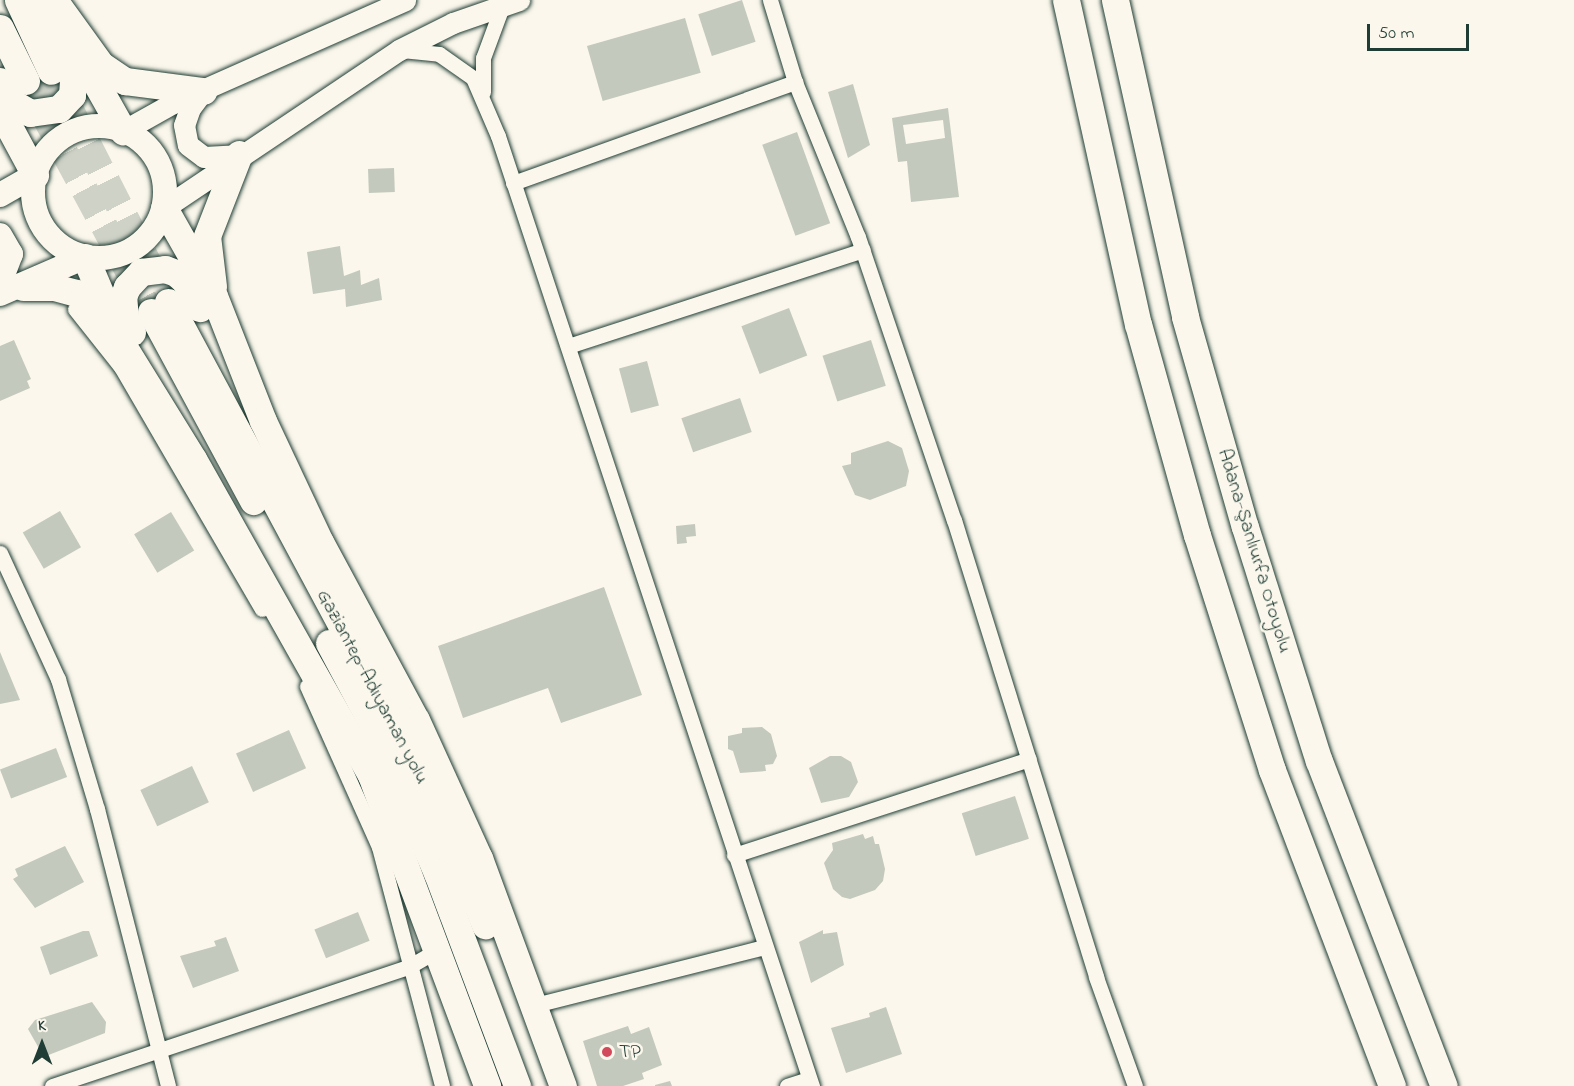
<!DOCTYPE html>
<html>
<head>
<meta charset="utf-8">
<style>
  body { margin:0 }
  #map { position:relative; width:1574px; height:1086px; overflow:hidden; background:#fbf7ec; font-family:"Indie Flower",sans-serif }
  div>[style] { position:absolute }
  [style*='--x'] { left:calc(var(--x)*1px); top:calc(var(--y)*1px); width:calc(var(--w)*1px); rotate:calc(var(--a)*1deg) }
  .building>* { inset:0; background:#c4c9be; transform-origin:0 0 }
  .highway-tunnel>* { height:27px; margin-top:-13.5px; transform-origin:0; background:repeating-linear-gradient(90deg,#cfd2c7 0 27px,transparent 0 41px) }
  .roads { filter:drop-shadow(0 0 2px #1f3d34) drop-shadow(0 0 2px #1f3d34) }
  .street>* { height:15px; margin:-7.5px; padding:0 7.5px; transform-origin:7.5px; border-radius:7.5px; background:#fbf7ec }
  .secondary>* { height:21px; margin:-10.5px; padding:0 10.5px; transform-origin:10.5px; border-radius:10.5px; background:#fbf7ec }
  .primary>* { height:24px; margin:-12px; padding:0 12px; transform-origin:12px; border-radius:12px; background:#fbf7ec }
  .primary>.ring { margin:-12px; padding:0; box-sizing:content-box; background:none; border:24px solid #fbf7ec; border-radius:50% }
  .highway>* { height:27px; margin:-13.5px; padding:0 13.5px; transform-origin:13.5px; border-radius:13.5px; background:#fbf7ec }
  .dots>* { width:16px; height:16px; translate:-50% -50%; box-sizing:border-box; border:3px solid #fbf7ec; border-radius:50% }
  span { translate:-50% -50%; white-space:nowrap; text-align:center; line-height:1.15; -webkit-text-stroke:5px #fbf7ec; paint-order:stroke }
  .street-label { font-size:20px; color:#1f3d34 }
  .poi-label { font-size:20px; color:#1f3d34 }
  .left { translate:0 -50%; text-align:left }
  .north { position:absolute; left:12px; top:1014px; width:60px; height:60px; -webkit-text-stroke:4px #fbf7ec; paint-order:stroke; rotate:0deg; font-size:16px; font-weight:700; line-height:24px; text-align:center; color:#1f3d34 }
  .north::after { content:''; display:block; margin:auto; width:21px; height:27px; background:#1f3d34; clip-path:polygon(50% 0,100% 100%,50% 72%,0 100%) }
  .scale { position:absolute; left:1367px; top:24px; width:102px; height:27px; box-sizing:border-box; border:3px solid #1f3d34; border-top:0; padding-left:8px; font-size:18px; line-height:21px; white-space:nowrap; color:#1f3d34; -webkit-text-stroke:4px #fbf7ec; paint-order:stroke }
</style>
</head>
<body>
<div id="map">
  <div class="building">
    <div style="left:742px;top:0;width:44px;height:46px;rotate:72deg"></div>
    <div style="left:685px;top:18px;width:57px;height:102px;rotate:74deg"></div>
    <div style="clip-path:polygon(853px 84px,870px 145px,848px 158px,828px 92px)"></div>
    <div style="clip-path:polygon(evenodd,948px 108px,959px 197px,911px 202px,907px 161px,898px 162px,892px 118px,948px 108px,943px 120px,945px 138px,906px 144px,903px 125px,943px 120px)"></div>
    <div style="left:797px;top:132px;width:97px;height:37px;rotate:70deg"></div>
    <div style="left:394px;top:168px;width:24px;height:26px;rotate:88deg"></div>
    <div style="clip-path:polygon(340px 246px,344px 276px,360px 270px,361px 285px,379px 278px,382px 300px,346px 307px,345px 289px,313px 294px,307px 252px)"></div>
    <div style="left:789px;top:308px;width:51px;height:51px;rotate:69deg"></div>
    <div style="clip-path:polygon(14px 340px,31px 379px,27px 381px,30px 388px,0 401px,0 346px)"></div>
    <div style="left:871px;top:340px;width:48px;height:51px;rotate:72deg"></div>
    <div style="left:647px;top:361px;width:46px;height:29px;rotate:75deg"></div>
    <div style="left:740px;top:398px;width:36px;height:62px;rotate:71deg"></div>
    <div style="clip-path:polygon(888px 441px,902px 448px,909px 471px,906px 486px,870px 500px,855px 495px,842px 466px,851px 464px,851px 453px)"></div>
    <div style="left:60px;top:511px;width:42px;height:43px;rotate:60deg"></div>
    <div style="left:171px;top:512px;width:45px;height:43px;rotate:59deg"></div>
    <div style="clip-path:polygon(695px 524px,696px 536px,686px 537px,687px 543px,677px 544px,676px 526px)"></div>
    <div style="clip-path:polygon(604px 587px,642px 695px,561px 723px,548px 688px,463px 718px,438px 646px)"></div>
    <div style="clip-path:polygon(0 652px,20px 700px,0 704px)"></div>
    <div style="clip-path:polygon(762px 727px,771px 734px,777px 756px,773px 764px,765px 765px,766px 771px,740px 773px,733px 751px,728px 749px,728px 736px,742px 733px,742px 728px)"></div>
    <div style="left:289px;top:730px;width:42px;height:58px;rotate:66deg"></div>
    <div style="left:56px;top:748px;width:31px;height:60px;rotate:69deg"></div>
    <div style="clip-path:polygon(830px 756px,841px 756px,851px 762px,858px 782px,849px 797px,821px 803px,809px 768px)"></div>
    <div style="left:192px;top:766px;width:40px;height:57px;rotate:65deg"></div>
    <div style="left:1015px;top:796px;width:45px;height:56px;rotate:72deg"></div>
    <div style="clip-path:polygon(863px 834px,865px 839px,873px 836px,875px 844px,879px 844px,885px 869px,883px 881px,875px 890px,850px 899px,842px 897px,833px 889px,824px 863px,833px 850px,832px 843px)"></div>
    <div style="clip-path:polygon(65px 846px,84px 882px,35px 908px,13px 879px,18px 876px,15px 869px)"></div>
    <div style="left:358px;top:912px;width:31px;height:47px;rotate:68deg"></div>
    <div style="clip-path:polygon(823px 930px,823px 934px,837px 932px,844px 965px,811px 983px,799px 942px)"></div>
    <div style="clip-path:polygon(83px 931px,89px 931px,98px 956px,50px 975px,40px 947px)"></div>
    <div style="clip-path:polygon(226px 937px,239px 971px,193px 988px,180px 956px,216px 946px,214px 941px)"></div>
    <div style="clip-path:polygon(92px 1002px,106px 1022px,105px 1033px,46px 1056px,41px 1052px,28px 1029px,35px 1020px)"></div>
    <div style="clip-path:polygon(886px 1007px,902px 1054px,846px 1073px,831px 1028px,870px 1017px,869px 1013px)"></div>
    <div style="clip-path:polygon(628px 1026px,631px 1034px,649px 1027px,662px 1065px,642px 1073px,644px 1079px,623px 1086px,597px 1086px,583px 1041px)"></div>
    <div style="clip-path:polygon(670px 1081px,672px 1086px,655px 1086px,655px 1085px)"></div>
  </div>
  <div class="highway-tunnel">
    <div style="--x:51;--y:71;--w:259;--a:63.1"></div>
    <div style="--x:26;--y:81;--w:263;--a:61.6"></div>
  </div>
  <div class="roads">
    <div class="street">
      <div style="--x:770;--y:0;--w:86;--a:73"></div>
      <div style="--x:795;--y:82;--w:167;--a:67.9"></div>
      <div style="--x:858;--y:237;--w:299;--a:71.3"></div>
      <div style="--x:954;--y:520;--w:479;--a:72.7"></div>
      <div style="--x:1096;--y:977;--w:116;--a:70.3"></div>
      <div style="--x:402;--y:50;--w:37;--a:6"></div>
      <div style="--x:439;--y:54;--w:42;--a:35.2"></div>
      <div style="--x:473;--y:78;--w:63;--a:66.7"></div>
      <div style="--x:498;--y:136;--w:1001;--a:71.71"></div>
      <div style="--x:483;--y:92;--w:34;--a:-90"></div>
      <div style="--x:483;--y:58;--w:58;--a:-69.7"></div>
      <div style="--x:513;--y:183;--w:300;--a:-19.7"></div>
      <div style="--x:75;--y:309;--w:74;--a:51.6"></div>
      <div style="--x:121;--y:367;--w:280;--a:59.8"></div>
      <div style="--x:568;--y:346;--w:310;--a:-18"></div>
      <div style="--x:0;--y:553;--w:139;--a:65.3"></div>
      <div style="--x:58;--y:679;--w:136;--a:73.3"></div>
      <div style="--x:97;--y:809;--w:286;--a:75.6"></div>
      <div style="--x:307;--y:686;--w:176;--a:65.9"></div>
      <div style="--x:379;--y:847;--w:247;--a:75.2"></div>
      <div style="--x:734;--y:855;--w:310;--a:-18"></div>
      <div style="--x:535;--y:1005;--w:236;--a:-14.2"></div>
      <div style="--x:52;--y:1086;--w:378;--a:-18.5"></div>
      <div style="--x:410;--y:966;--w:34;--a:-30"></div>
      <div style="--x:787;--y:1086;--w:23;--a:-18"></div>
    </div>
    <div class="secondary">
      <div style="--x:203;--y:91;--w:21;--a:127"></div>
      <div style="--x:190;--y:108;--w:18;--a:109"></div>
      <div style="--x:184;--y:125;--w:20;--a:79"></div>
      <div style="--x:188;--y:145;--w:20;--a:37"></div>
      <div style="--x:204;--y:157;--w:33;--a:-3"></div>
      <div style="--x:123;--y:131;--w:57;--a:-29.2"></div>
      <div style="--x:173;--y:103;--w:254;--a:-23.9"></div>
      <div style="--x:164;--y:208;--w:283;--a:-33.9"></div>
      <div style="--x:399;--y:50;--w:60;--a:-26.6"></div>
      <div style="--x:453;--y:23;--w:70;--a:-19.2"></div>
    </div>
    <div class="primary">
      <div class="ring" style="left:33px;top:126px;width:108px;height:108px"></div>
      <div style="--x:0;--y:195;--w:40;--a:-29.7"></div>
      <div style="--x:0;--y:235;--w:22;--a:60"></div>
      <div style="--x:11;--y:254;--w:30;--a:111"></div>
      <div style="--x:0;--y:294;--w:93;--a:-23.5"></div>
    </div>
    <div class="highway">
      <div style="--x:18;--y:0;--w:78;--a:65.1"></div>
      <div style="--x:1066;--y:0;--w:332;--a:77.5"></div>
      <div style="--x:1138;--y:324;--w:219;--a:74.4"></div>
      <div style="--x:1197;--y:535;--w:247;--a:72.3"></div>
      <div style="--x:1272;--y:770;--w:338;--a:69.2"></div>
      <div style="--x:1115;--y:0;--w:325;--a:77.5"></div>
      <div style="--x:1185;--y:317;--w:218;--a:74.1"></div>
      <div style="--x:1245;--y:527;--w:245;--a:72.5"></div>
      <div style="--x:1319;--y:761;--w:348;--a:69"></div>
      <div style="--x:59;--y:7;--w:72;--a:54.1"></div>
      <div style="--x:101;--y:65;--w:29;--a:34"></div>
      <div style="--x:125;--y:81;--w:79;--a:7.3"></div>
      <div style="--x:0;--y:28;--w:59;--a:63.9"></div>
      <div style="--x:79;--y:53;--w:90;--a:60.6"></div>
      <div style="--x:0;--y:81;--w:26;--a:59"></div>
      <div style="--x:13;--y:103;--w:20;--a:30"></div>
      <div style="--x:30;--y:113;--w:29;--a:-8"></div>
      <div style="--x:59;--y:109;--w:19;--a:-47"></div>
      <div style="--x:72;--y:95;--w:29;--a:-86"></div>
      <div style="--x:74;--y:66;--w:73;--a:-115.2"></div>
      <div style="--x:0;--y:110;--w:74;--a:61.7"></div>
      <div style="--x:164;--y:208;--w:101;--a:60.4"></div>
      <div style="--x:214;--y:296;--w:134;--a:68.6"></div>
      <div style="--x:263;--y:421;--w:134;--a:64.8"></div>
      <div style="--x:320;--y:542;--w:202;--a:61.7"></div>
      <div style="--x:416;--y:720;--w:152;--a:65.5"></div>
      <div style="--x:479;--y:858;--w:243;--a:69.8"></div>
      <div style="--x:85;--y:257;--w:95;--a:67"></div>
      <div style="--x:122;--y:344;--w:135;--a:58.3"></div>
      <div style="--x:193;--y:459;--w:363;--a:60.6"></div>
      <div style="--x:371;--y:775;--w:332;--a:69.5"></div>
      <div style="--x:213;--y:286;--w:50;--a:-96.8"></div>
      <div style="--x:207;--y:236;--w:88;--a:-68.7"></div>
      <div style="--x:23;--y:287;--w:31;--a:0"></div>
      <div style="--x:54;--y:287;--w:24;--a:15"></div>
      <div style="--x:77;--y:293;--w:39;--a:44"></div>
      <div style="--x:168;--y:302;--w:462;--a:61.8"></div>
      <div style="--x:386;--y:709;--w:159;--a:63.9"></div>
      <div style="--x:456;--y:852;--w:79;--a:68.3"></div>
      <div style="--x:151;--y:312;--w:215;--a:61.6"></div>
      <div style="--x:132;--y:332;--w:16;--a:-117"></div>
      <div style="--x:125;--y:318;--w:21;--a:-95"></div>
      <div style="--x:123;--y:297;--w:11;--a:-68"></div>
      <div style="--x:127;--y:287;--w:21;--a:-47"></div>
      <div style="--x:141;--y:272;--w:24;--a:-7"></div>
      <div style="--x:165;--y:269;--w:12;--a:20"></div>
      <div style="--x:176;--y:273;--w:12;--a:42"></div>
      <div style="--x:185;--y:281;--w:31;--a:61"></div>
      <div style="--x:329;--y:643;--w:98;--a:61.9"></div>
      <div style="--x:375;--y:729;--w:157;--a:66.7"></div>
      <div style="--x:437;--y:873;--w:228;--a:69.4"></div>
    </div>
  </div>
  <div class="dots">
    <div style="left:607px;top:1052px;background:#d1495b"></div>
  </div>
  <div class="street-label">
    <span style="left:1254px;top:551px;rotate:73deg">Adana-Şanlıurfa Otoyolu</span>
    <span style="left:372px;top:687px;rotate:62deg">Gaziantep-Adıyaman yolu</span>
  </div>
  <div class="poi-label">
    <span class="left" style="left:619px;top:1052px">TP</span>
  </div>
  <div class="north">K</div>
  <div class="scale">50 m</div>
</div>
</body>
</html>
